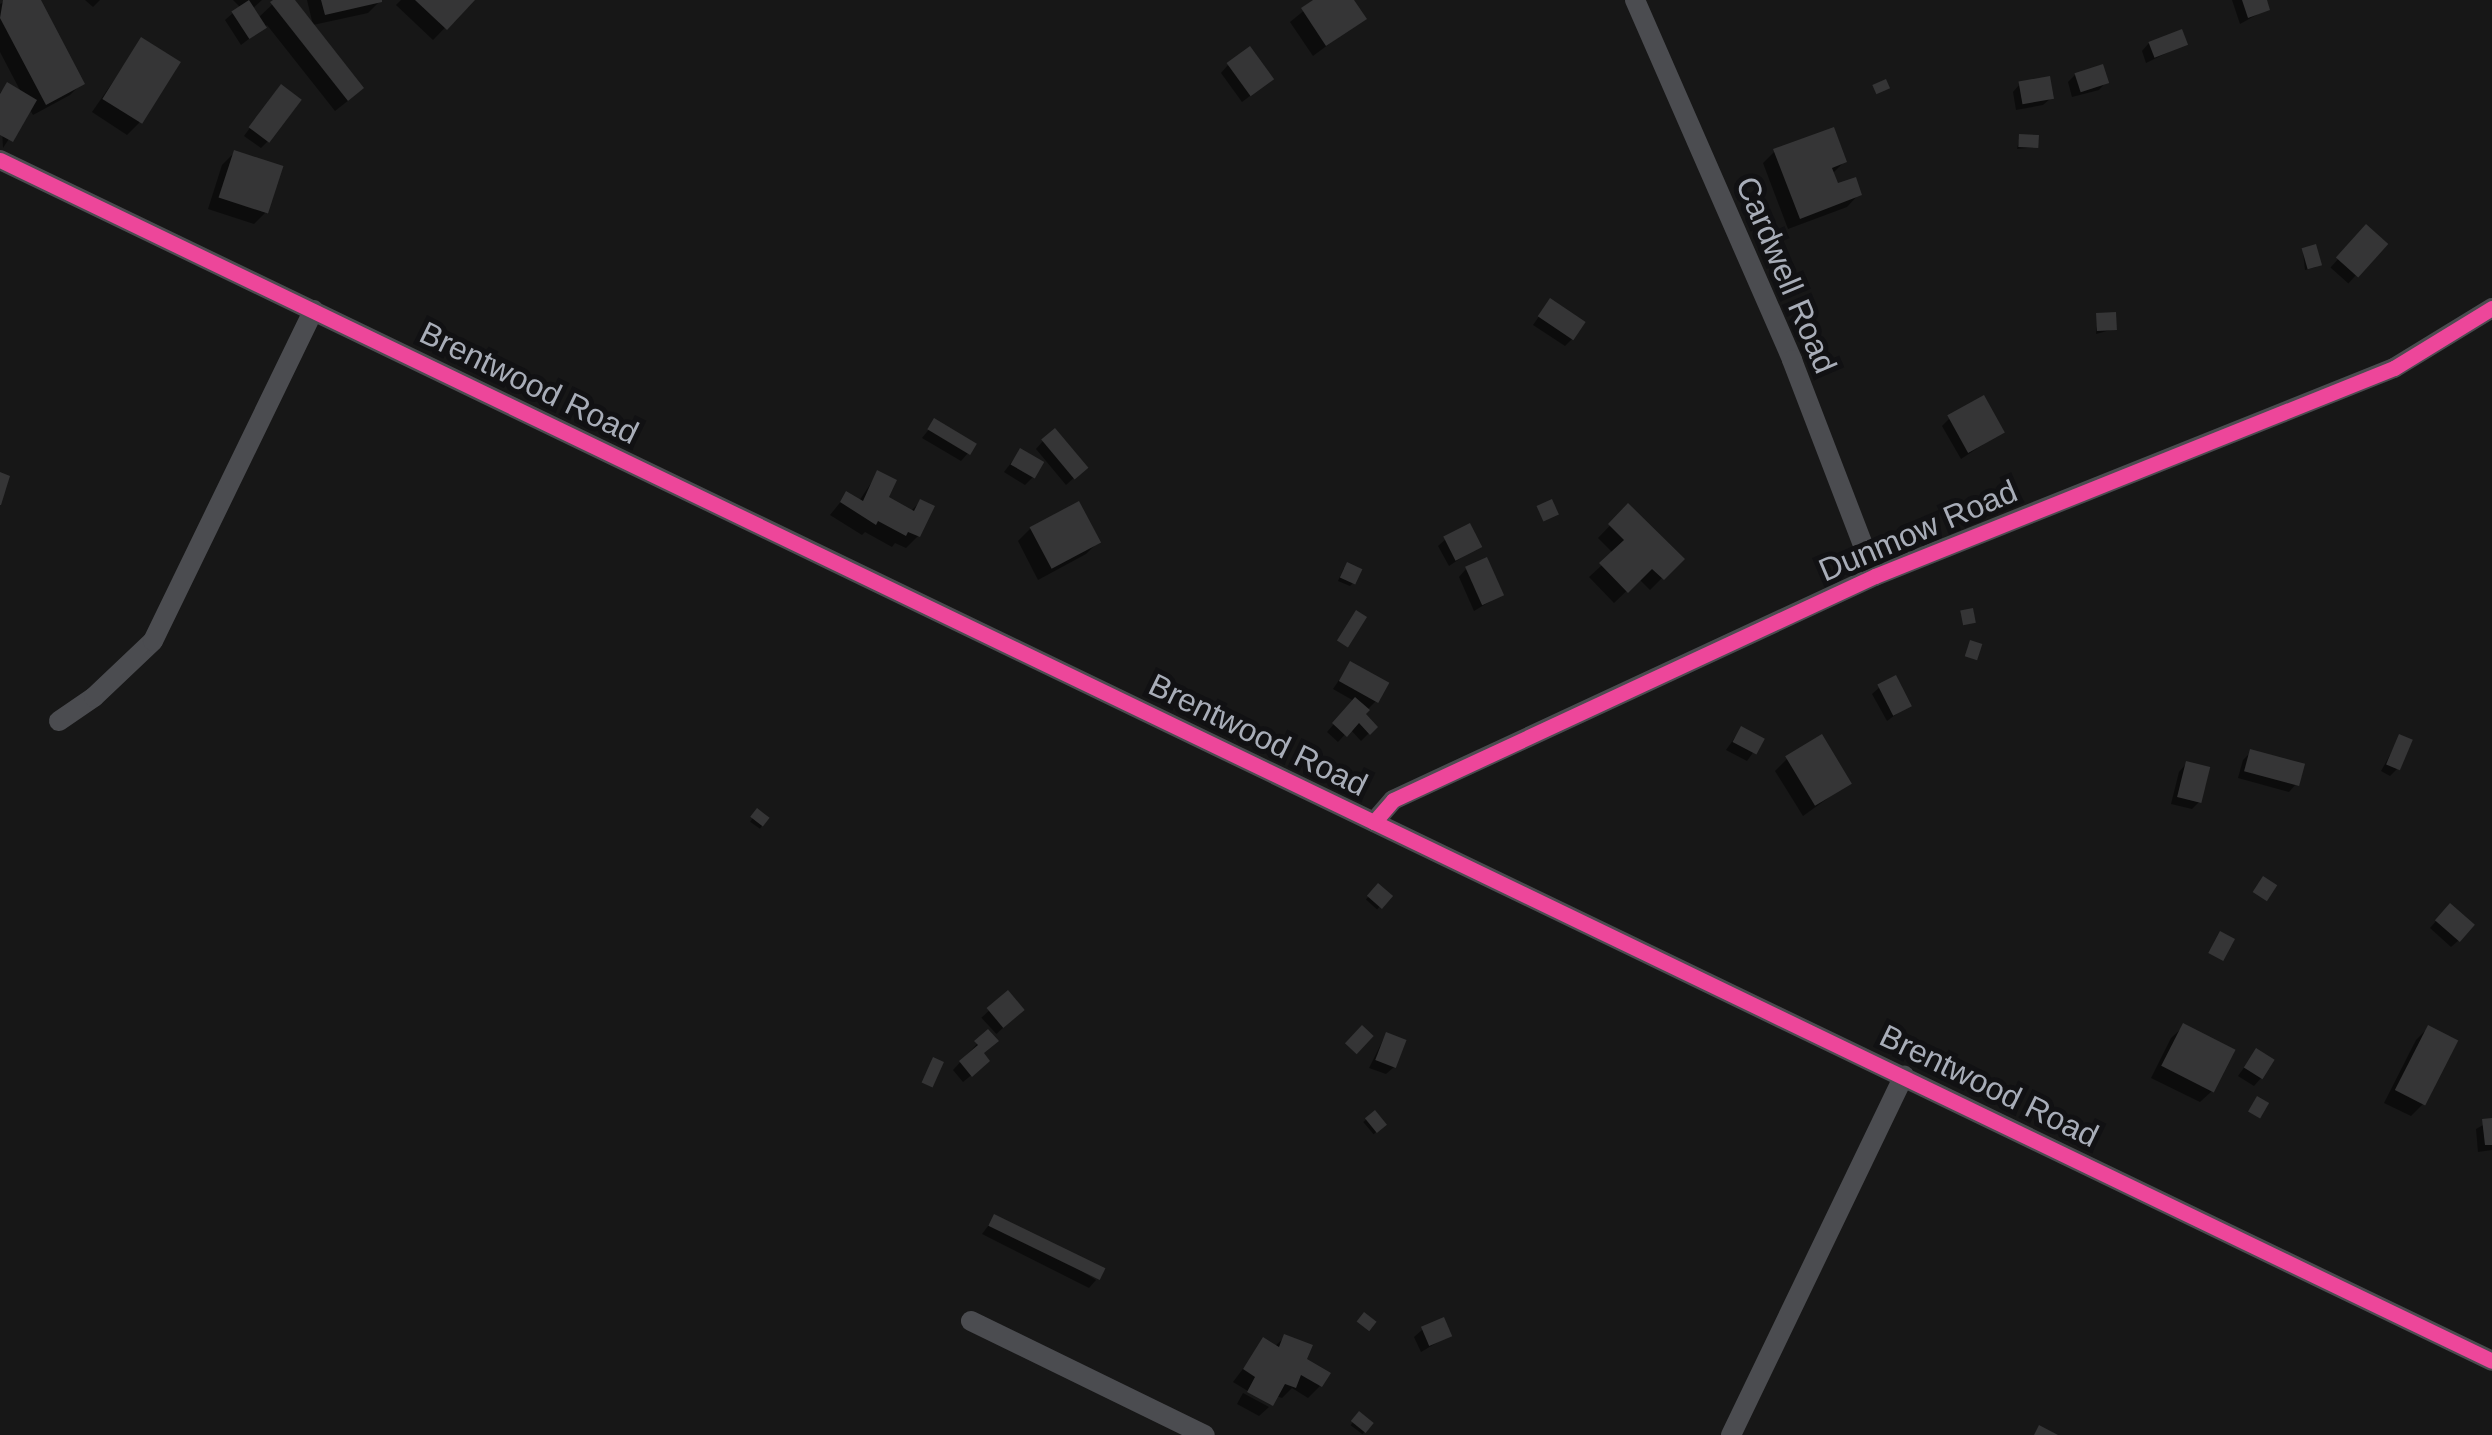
<!DOCTYPE html>
<html>
<head>
<meta charset="utf-8">
<style>
  body { margin:0 }
  #map { position:relative; width:2492px; height:1435px; overflow:hidden; background:#171717; font-family:Helvetica,sans-serif }
  div>[style] { position:absolute }
  [style*='--x'] { left:calc(var(--x)*1px); top:calc(var(--y)*1px); width:calc(var(--w)*1px); rotate:calc(var(--a)*1deg) }
  .shadow>* { inset:0; background:#0007; transform-origin:0 0 }
  .building>* { inset:0; background:#353536; transform-origin:0 0 }
  .minor>* { height:20px; margin:-10px; padding:0 10px; transform-origin:10px; border-radius:10px; background:#4b4c50 }
  .cycleway>* { height:15px; margin:-7.5px; padding:0 7.5px; transform-origin:7.5px; border-radius:7.5px; background:#ed469a }
  span { translate:-50% -50%; white-space:nowrap; text-align:center; line-height:1.15; -webkit-text-stroke:10px #111113; paint-order:stroke }
  .street-label { font-size:32px; color:#a8adb8 }
</style>
</head>
<body>
<div id="map">
  <div class="shadow">
    <div style="clip-path:polygon(8px 0,38px 0,82px 83px,70px 95px,33px 115px,29px 108px,3px 148px,0 93px,7px 85px,22px 94px,0 52px,0 4px)"></div>
    <div style="clip-path:polygon(85px 0,100px 0,93px 7px)"></div>
    <div style="clip-path:polygon(233px 0,262px 0,252px 9px,258px 18px,277px 0,291px 0,349px 100px,335px 111px,267px 25px,241px 45px,225px 20px,240px 7px)"></div>
    <div style="clip-path:polygon(307px 0,380px 0,380px 1px,368px 13px,313px 25px)"></div>
    <div style="clip-path:polygon(401px 0,472px 0,433px 40px,396px 5px)"></div>
    <div style="clip-path:polygon(1317px 0,1351px 0,1364px 18px,1313px 56px,1290px 22px)"></div>
    <div style="clip-path:polygon(2232px 0,2264px 0,2267px 9px,2240px 24px)"></div>
    <div style="clip-path:polygon(142px 40px,139px 123px,127px 135px,92px 112px)"></div>
    <div style="clip-path:polygon(2149px 43px,2185px 44px,2146px 63px,2142px 51px)"></div>
    <div style="clip-path:polygon(1228px 65px,1263px 86px,1242px 102px,1221px 73px)"></div>
    <div style="clip-path:polygon(2076px 74px,2106px 82px,2099px 90px,2072px 97px,2068px 82px)"></div>
    <div style="clip-path:polygon(2020px 84px,2051px 98px,2043px 105px,2016px 110px,2013px 92px)"></div>
    <div style="clip-path:polygon(274px 95px,268px 141px,261px 148px,244px 136px)"></div>
    <div style="clip-path:polygon(2020px 137px,2036px 147px,2017px 149px)"></div>
    <div style="clip-path:polygon(1775px 151px,1844px 162px,1832px 174px,1836px 186px,1859px 194px,1847px 207px,1788px 229px,1763px 163px)"></div>
    <div style="clip-path:polygon(234px 153px,266px 212px,254px 224px,208px 209px,222px 165px)"></div>
    <div style="left:2366px;top:228px;width:24px;height:53px;rotate:42deg"></div>
    <div style="clip-path:polygon(2303px 251px,2319px 264px,2316px 267px,2305px 270px)"></div>
    <div style="clip-path:polygon(1550px 301px,1573px 338px,1565px 346px,1533px 325px)"></div>
    <div style="clip-path:polygon(2098px 316px,2114px 329px,2096px 334px)"></div>
    <div style="clip-path:polygon(1950px 418px,2002px 432px,1961px 459px,1942px 426px)"></div>
    <div style="clip-path:polygon(935px 422px,968px 453px,961px 461px,922px 438px)"></div>
    <div style="clip-path:polygon(1043px 441px,1077px 475px,1066px 485px,1036px 449px)"></div>
    <div style="clip-path:polygon(1020px 451px,1033px 477px,1025px 485px,1004px 472px)"></div>
    <div style="clip-path:polygon(878px 473px,886px 498px,910px 512px,920px 502px,918px 536px,906px 548px,895px 543px,892px 547px,865px 532px,862px 535px,830px 515px,847px 494px,859px 501px)"></div>
    <div style="clip-path:polygon(1628px 507px,1681px 559px,1650px 590px,1639px 579px,1614px 603px,1589px 577px,1614px 554px,1598px 538px)"></div>
    <div style="clip-path:polygon(1030px 529px,1098px 542px,1086px 554px,1038px 580px,1018px 541px)"></div>
    <div style="clip-path:polygon(1446px 539px,1479px 546px,1449px 566px,1438px 546px)"></div>
    <div style="clip-path:polygon(1344px 568px,1353px 583px,1350px 586px,1338px 581px)"></div>
    <div style="clip-path:polygon(1466px 569px,1501px 595px,1474px 611px,1459px 577px)"></div>
    <div style="clip-path:polygon(1350px 664px,1376px 701px,1363px 714px,1375px 727px,1361px 741px,1350px 729px,1338px 742px,1327px 732px,1354px 701px,1333px 689px)"></div>
    <div style="clip-path:polygon(1880px 687px,1909px 705px,1887px 721px,1872px 694px)"></div>
    <div style="clip-path:polygon(1741px 729px,1762px 740px,1747px 761px,1726px 750px)"></div>
    <div style="clip-path:polygon(2400px 737px,2398px 768px,2390px 776px,2381px 771px)"></div>
    <div style="clip-path:polygon(2251px 752px,2296px 784px,2289px 792px,2238px 778px,2243px 760px)"></div>
    <div style="clip-path:polygon(1787px 759px,1849px 783px,1803px 816px,1775px 771px)"></div>
    <div style="clip-path:polygon(2186px 764px,2199px 802px,2192px 809px,2171px 804px,2179px 772px)"></div>
    <div style="left:757px;top:812px;width:12px;height:12px;rotate:35deg"></div>
    <div style="left:1378px;top:886px;width:15px;height:18px;rotate:42deg"></div>
    <div style="clip-path:polygon(2442px 914px,2459px 940px,2451px 947px,2430px 928px)"></div>
    <div style="left:1007px;top:994px;width:22px;height:35px;rotate:47deg"></div>
    <div style="clip-path:polygon(2183px 1027px,2212px 1091px,2200px 1102px,2151px 1078px,2171px 1038px)"></div>
    <div style="clip-path:polygon(2428px 1028px,2423px 1104px,2411px 1116px,2384px 1103px,2416px 1040px)"></div>
    <div style="clip-path:polygon(988px 1032px,980px 1068px,963px 1082px,953px 1070px)"></div>
    <div style="clip-path:polygon(1386px 1034px,1394px 1067px,1386px 1074px,1369px 1068px)"></div>
    <div style="clip-path:polygon(2256px 1051px,2261px 1078px,2254px 1086px,2238px 1076px)"></div>
    <div style="left:1374px;top:1113px;width:16px;height:14px;rotate:50deg"></div>
    <div style="clip-path:polygon(2492px 1120px,2492px 1150px,2478px 1152px,2476px 1129px)"></div>
    <div style="clip-path:polygon(995px 1217px,1096px 1280px,1089px 1288px,982px 1234px)"></div>
    <div style="clip-path:polygon(1422px 1330px,1450px 1335px,1421px 1352px,1414px 1337px)"></div>
    <div style="clip-path:polygon(1285px 1337px,1320px 1386px,1308px 1398px,1292px 1388px,1282px 1398px,1276px 1396px,1271px 1405px,1233px 1382px,1264px 1341px,1274px 1347px)"></div>
    <div style="clip-path:polygon(1243px 1393px,1269px 1407px,1259px 1416px,1237px 1404px)"></div>
    <div style="left:1359px;top:1414px;width:15px;height:14px;rotate:37deg"></div>
  </div>
  <div class="building">
    <div style="clip-path:polygon(41px 0,85px 84px,46px 105px,0 18px,3px 0)"></div>
    <div style="left:249px;top:0;width:33px;height:21px;rotate:57deg"></div>
    <div style="clip-path:polygon(273px 0,295px 0,364px 88px,348px 101px,270px 2px)"></div>
    <div style="clip-path:polygon(321px 0,382px 0,382px 2px,325px 15px)"></div>
    <div style="clip-path:polygon(415px 0,475px 0,447px 30px)"></div>
    <div style="clip-path:polygon(1313px 0,1354px 0,1367px 19px,1326px 46px,1301px 8px)"></div>
    <div style="clip-path:polygon(2242px 0,2267px 0,2270px 10px,2248px 18px)"></div>
    <div style="left:2182px;top:29px;width:17px;height:36px;rotate:69deg"></div>
    <div style="left:141px;top:37px;width:47px;height:73px;rotate:32deg"></div>
    <div style="left:1250px;top:46px;width:41px;height:29px;rotate:54deg"></div>
    <div style="left:2103px;top:64px;width:20px;height:30px;rotate:72deg"></div>
    <div style="left:2050px;top:76px;width:23px;height:32px;rotate:80deg"></div>
    <div style="left:1886px;top:79px;width:10px;height:15px;rotate:66deg"></div>
    <div style="clip-path:polygon(7px 82px,37px 100px,13px 142px,0 135px,0 94px)"></div>
    <div style="left:281px;top:84px;width:26px;height:54px;rotate:37deg"></div>
    <div style="clip-path:polygon(1834px 127px,1847px 162px,1832px 168px,1838px 183px,1856px 177px,1862px 195px,1800px 219px,1773px 149px)"></div>
    <div style="left:2019px;top:134px;width:20px;height:13px;rotate:3deg"></div>
    <div style="left:234px;top:150px;width:52px;height:50px;rotate:18deg"></div>
    <div style="left:2366px;top:224px;width:30px;height:45px;rotate:42deg"></div>
    <div style="left:2316px;top:244px;width:22px;height:15px;rotate:74deg"></div>
    <div style="left:1550px;top:298px;width:43px;height:22px;rotate:34deg"></div>
    <div style="left:2116px;top:312px;width:18px;height:20px;rotate:87deg"></div>
    <div style="left:1984px;top:395px;width:43px;height:42px;rotate:61deg"></div>
    <div style="left:934px;top:418px;width:50px;height:13px;rotate:31deg"></div>
    <div style="left:1055px;top:428px;width:52px;height:18px;rotate:50deg"></div>
    <div style="left:1020px;top:448px;width:28px;height:19px;rotate:30deg"></div>
    <div style="clip-path:polygon(877px 470px,897px 480px,889px 497px,914px 511px,920px 499px,935px 506px,920px 537px,908px 532px,906px 536px,878px 521px,876px 525px,840px 502px,846px 491px,863px 501px)"></div>
    <div style="clip-path:polygon(0 472px,10px 476px,1px 505px,0 505px)"></div>
    <div style="left:1552px;top:499px;width:17px;height:17px;rotate:66deg"></div>
    <div style="left:1079px;top:501px;width:47px;height:56px;rotate:62deg"></div>
    <div style="clip-path:polygon(1628px 503px,1685px 559px,1664px 580px,1652px 569px,1628px 593px,1599px 563px,1624px 540px,1608px 524px)"></div>
    <div style="left:1470px;top:523px;width:27px;height:30px;rotate:63deg"></div>
    <div style="left:1487px;top:557px;width:42px;height:24px;rotate:66deg"></div>
    <div style="left:1347px;top:562px;width:17px;height:17px;rotate:25deg"></div>
    <div style="left:1973px;top:608px;width:15px;height:13px;rotate:79deg"></div>
    <div style="left:1356px;top:610px;width:13px;height:36px;rotate:32deg"></div>
    <div style="left:1970px;top:640px;width:13px;height:17px;rotate:18deg"></div>
    <div style="left:1350px;top:661px;width:45px;height:23px;rotate:29deg"></div>
    <div style="left:1896px;top:675px;width:35px;height:21px;rotate:63deg"></div>
    <div style="clip-path:polygon(1355px 697px,1370px 710px,1366px 714px,1378px 727px,1370px 735px,1359px 723px,1347px 737px,1332px 723px)"></div>
    <div style="left:1741px;top:726px;width:27px;height:18px;rotate:28deg"></div>
    <div style="left:1822px;top:734px;width:58px;height:43px;rotate:59deg"></div>
    <div style="left:2399px;top:734px;width:15px;height:33px;rotate:23deg"></div>
    <div style="left:2250px;top:749px;width:57px;height:23px;rotate:15deg"></div>
    <div style="left:2186px;top:761px;width:25px;height:37px;rotate:14deg"></div>
    <div style="left:757px;top:808px;width:16px;height:11px;rotate:38deg"></div>
    <div style="left:2263px;top:876px;width:17px;height:19px;rotate:33deg"></div>
    <div style="left:1378px;top:883px;width:20px;height:17px;rotate:41deg"></div>
    <div style="left:2450px;top:903px;width:33px;height:23px;rotate:41deg"></div>
    <div style="left:2220px;top:931px;width:17px;height:25px;rotate:28deg"></div>
    <div style="left:1008px;top:990px;width:26px;height:28px;rotate:50deg"></div>
    <div style="left:2183px;top:1023px;width:59px;height:48px;rotate:27deg"></div>
    <div style="left:1362px;top:1025px;width:16px;height:25px;rotate:43deg"></div>
    <div style="left:2428px;top:1025px;width:34px;height:73px;rotate:27deg"></div>
    <div style="clip-path:polygon(988px 1029px,999px 1041px,984px 1053px,990px 1061px,972px 1077px,959px 1061px,978px 1045px,974px 1041px)"></div>
    <div style="left:1386px;top:1032px;width:22px;height:30px;rotate:21deg"></div>
    <div style="left:2256px;top:1048px;width:22px;height:23px;rotate:32deg"></div>
    <div style="left:933px;top:1057px;width:12px;height:28px;rotate:24deg"></div>
    <div style="left:2257px;top:1096px;width:14px;height:18px;rotate:30deg"></div>
    <div style="left:1375px;top:1110px;width:19px;height:13px;rotate:51deg"></div>
    <div style="clip-path:polygon(2492px 1118px,2492px 1145px,2485px 1145px,2482px 1119px)"></div>
    <div style="left:994px;top:1214px;width:124px;height:13px;rotate:26deg"></div>
    <div style="left:1364px;top:1312px;width:16px;height:12px;rotate:38deg"></div>
    <div style="left:1444px;top:1317px;width:21px;height:25px;rotate:67deg"></div>
    <div style="clip-path:polygon(1284px 1334px,1313px 1345px,1307px 1359px,1331px 1373px,1322px 1387px,1301px 1375px,1296px 1388px,1285px 1384px,1273px 1406px,1247px 1392px,1255px 1377px,1243px 1369px,1263px 1337px,1279px 1347px)"></div>
    <div style="left:1359px;top:1411px;width:19px;height:13px;rotate:39deg"></div>
    <div style="clip-path:polygon(2039px 1425px,2058px 1435px,2034px 1435px)"></div>
  </div>
  <div class="minor">
    <div style="--x:1635;--y:0;--w:393;--a:66.4"></div>
    <div style="--x:1792;--y:360;--w:231;--a:69"></div>
    <div style="--x:0;--y:160;--w:2766;--a:25.73"></div>
    <div style="--x:59;--y:721;--w:42;--a:-34.4"></div>
    <div style="--x:94;--y:697;--w:81;--a:-43.5"></div>
    <div style="--x:153;--y:641;--w:368;--a:-64.1"></div>
    <div style="--x:1374;--y:822;--w:29;--a:-49"></div>
    <div style="--x:1393;--y:800;--w:532;--a:-24.93"></div>
    <div style="--x:1875;--y:576;--w:559;--a:-21.84"></div>
    <div style="--x:2394;--y:368;--w:115;--a:-31.5"></div>
    <div style="--x:971;--y:1321;--w:260;--a:26"></div>
    <div style="--x:1731;--y:1435;--w:399;--a:-64.3"></div>
  </div>
  <div class="cycleway">
    <div style="--x:0;--y:160;--w:2766;--a:25.73"></div>
    <div style="--x:1374;--y:822;--w:29;--a:-49"></div>
    <div style="--x:1393;--y:800;--w:532;--a:-24.93"></div>
    <div style="--x:1875;--y:576;--w:559;--a:-21.84"></div>
    <div style="--x:2394;--y:368;--w:115;--a:-31.5"></div>
  </div>
  <div class="street-label">
    <span style="left:1786px;top:275px;rotate:67deg">Cardwell Road</span>
    <span style="left:529px;top:383px;rotate:26deg">Brentwood Road</span>
    <span style="left:1918px;top:531px;rotate:-23deg">Dunmow Road</span>
    <span style="left:1258px;top:735px;rotate:26deg">Brentwood Road</span>
    <span style="left:1989px;top:1086px;rotate:26deg">Brentwood Road</span>
  </div>
</div>
</body>
</html>
